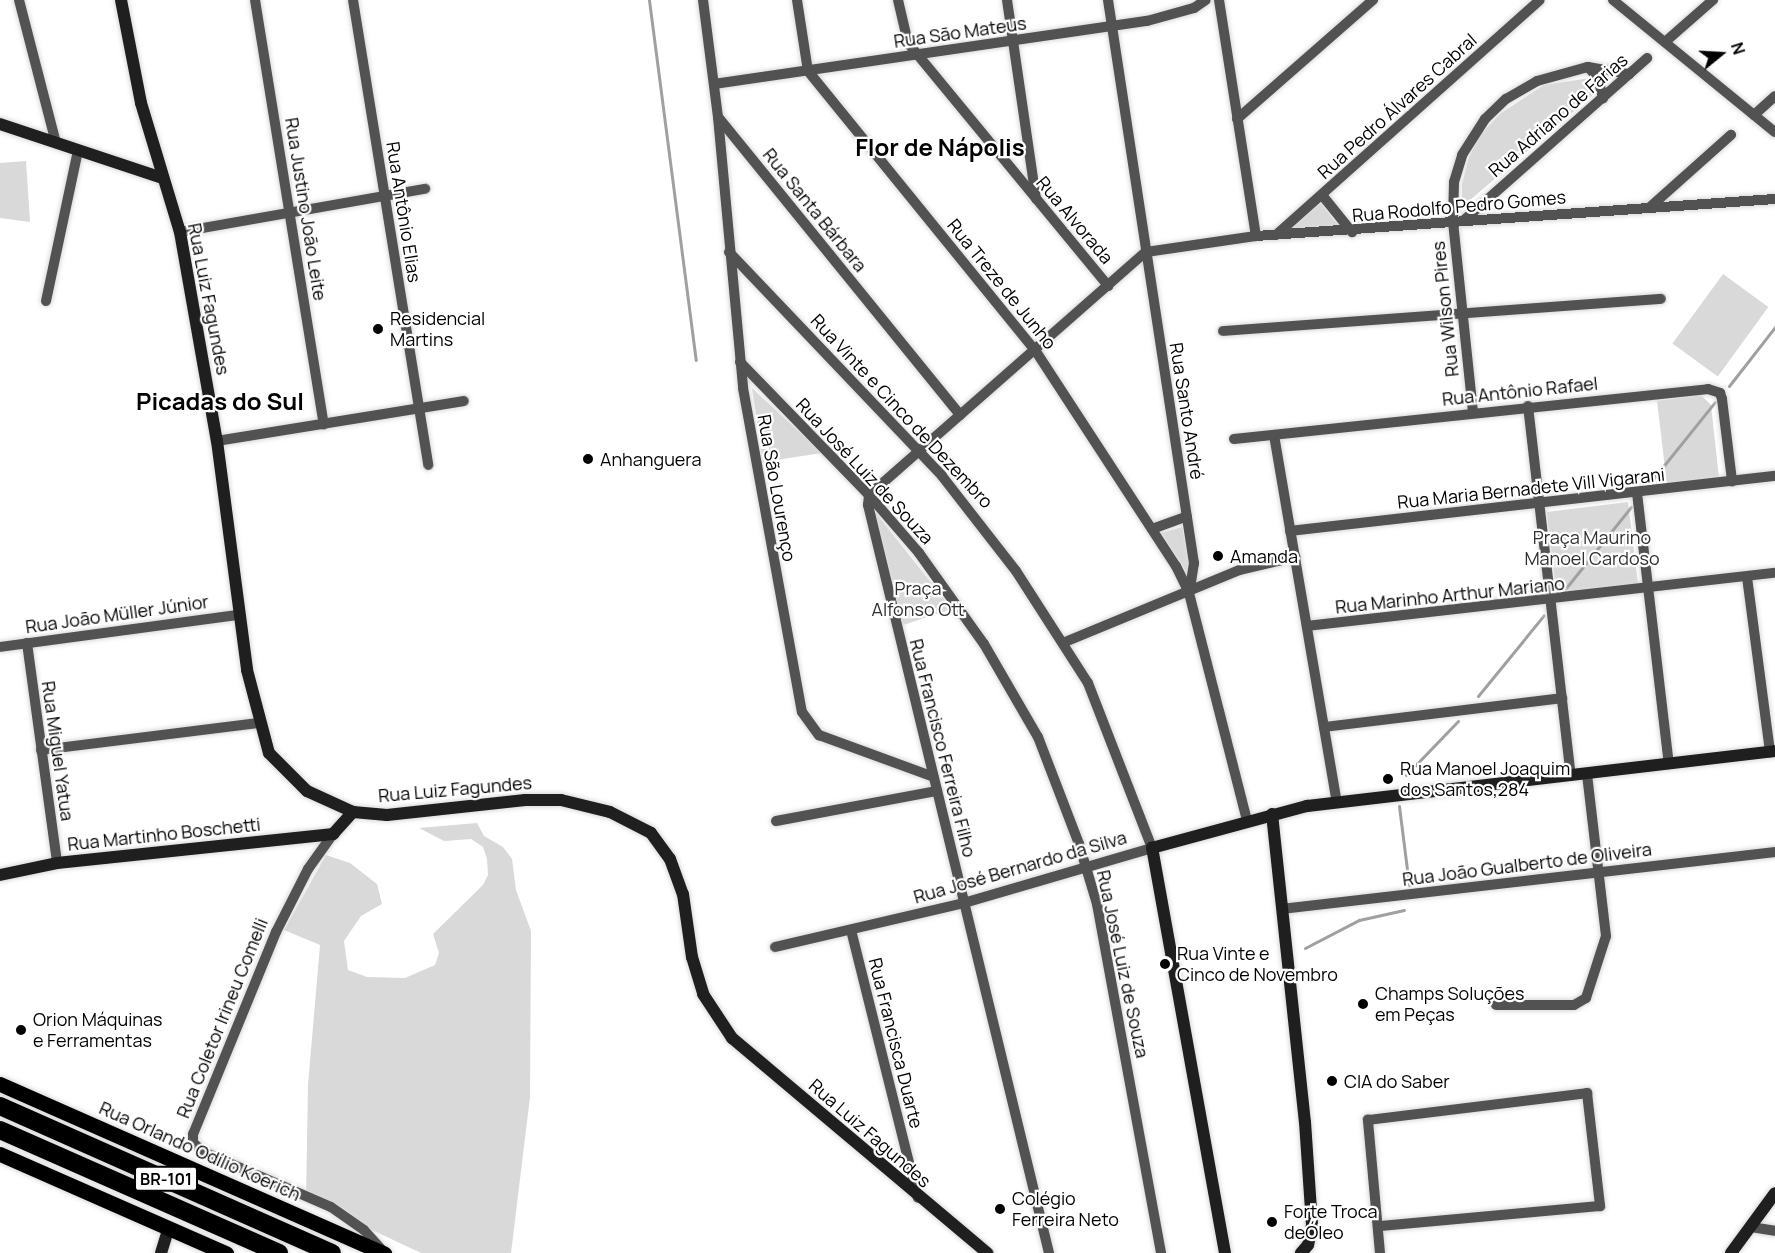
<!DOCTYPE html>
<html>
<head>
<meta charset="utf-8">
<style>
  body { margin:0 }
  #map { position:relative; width:1775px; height:1253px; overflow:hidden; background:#fff; font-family:Manrope,sans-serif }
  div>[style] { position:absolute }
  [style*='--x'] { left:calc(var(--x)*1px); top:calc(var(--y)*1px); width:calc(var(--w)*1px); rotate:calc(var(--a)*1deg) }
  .green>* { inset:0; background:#d9d9d9; transform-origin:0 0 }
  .stream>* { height:3px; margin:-1.5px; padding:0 1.5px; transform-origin:1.5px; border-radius:1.5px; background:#a0a0a0 }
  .roads { filter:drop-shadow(0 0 2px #dbdbdb) drop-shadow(0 0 2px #dbdbdb) }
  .street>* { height:10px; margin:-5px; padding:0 5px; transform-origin:5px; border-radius:5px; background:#525252 }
  .secondary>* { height:12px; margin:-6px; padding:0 6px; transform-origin:6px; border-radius:6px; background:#1f1f1f }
  .primary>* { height:15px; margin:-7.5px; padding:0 7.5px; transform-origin:7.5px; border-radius:7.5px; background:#000 }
  .highway>* { height:18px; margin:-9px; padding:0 9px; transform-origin:9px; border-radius:9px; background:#000 }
  .dots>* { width:16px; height:16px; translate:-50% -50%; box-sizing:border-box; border:3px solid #fff; border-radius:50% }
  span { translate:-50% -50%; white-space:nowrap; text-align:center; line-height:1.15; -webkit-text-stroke:4.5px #fff; paint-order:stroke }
  .shield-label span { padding:2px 4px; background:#fff; border:2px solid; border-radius:4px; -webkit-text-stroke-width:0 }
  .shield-label { font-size:16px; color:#000; font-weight:700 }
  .street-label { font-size:18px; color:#000 }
  .poi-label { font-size:18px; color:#000 }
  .left { translate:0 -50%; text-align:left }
  .park-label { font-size:18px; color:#303030 }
  .district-label { font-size:24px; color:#000; font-weight:700 }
  .north { position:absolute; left:1691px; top:24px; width:60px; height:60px; -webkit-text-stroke:4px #fff; paint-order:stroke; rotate:72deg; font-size:16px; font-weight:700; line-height:24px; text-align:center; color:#000 }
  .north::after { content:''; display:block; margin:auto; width:21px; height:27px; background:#000; clip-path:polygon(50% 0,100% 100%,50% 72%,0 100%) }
</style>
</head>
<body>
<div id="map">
  <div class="green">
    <div style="clip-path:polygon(1590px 78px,1596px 92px,1462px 207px,1462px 184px,1469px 157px,1481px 134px,1501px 113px,1544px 85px)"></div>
    <div style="clip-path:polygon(26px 161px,30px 222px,0 218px,0 163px)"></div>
    <div style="clip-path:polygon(1320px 202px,1341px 229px,1292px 233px,1291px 227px)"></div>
    <div style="left:1723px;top:274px;width:56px;height:86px;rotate:36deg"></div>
    <div style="clip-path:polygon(752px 388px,822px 453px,763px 462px)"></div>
    <div style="clip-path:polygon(1701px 395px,1711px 405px,1719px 478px,1667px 485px,1657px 401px)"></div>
    <div style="left:1628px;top:502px;width:83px;height:82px;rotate:83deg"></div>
    <div style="clip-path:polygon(875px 512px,952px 609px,903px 625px)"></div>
    <div style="clip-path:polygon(1182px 527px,1190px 568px,1188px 574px,1161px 533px)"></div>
    <div style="clip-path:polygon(477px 823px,484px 836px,503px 847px,512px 859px,516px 890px,531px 931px,530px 1097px,511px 1253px,421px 1253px,306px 1199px,308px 1085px,320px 945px,284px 930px,326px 855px,350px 863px,377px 884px,382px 904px,361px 916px,344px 941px,348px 970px,367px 977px,405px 978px,435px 965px,439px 953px,433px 934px,483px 885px,488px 875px,487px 859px,483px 847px,471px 839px,444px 841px,419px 828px)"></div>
  </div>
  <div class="stream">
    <div style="--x:649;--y:0;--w:363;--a:82.6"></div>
    <div style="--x:1729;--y:386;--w:75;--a:-52.1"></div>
    <div style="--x:1653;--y:479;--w:99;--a:-51.2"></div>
    <div style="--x:1566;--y:588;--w:104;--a:-51.3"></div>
    <div style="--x:1478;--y:696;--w:104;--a:-50.8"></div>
    <div style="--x:1406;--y:775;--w:75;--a:-46.1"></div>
    <div style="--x:1399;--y:806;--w:80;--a:82.8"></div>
    <div style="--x:1305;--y:948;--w:61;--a:-27.4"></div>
    <div style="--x:1359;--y:920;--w:46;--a:-12.5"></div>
  </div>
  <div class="roads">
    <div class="street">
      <div style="--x:19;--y:0;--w:148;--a:75.5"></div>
      <div style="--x:255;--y:0;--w:430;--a:80.8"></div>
      <div style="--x:353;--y:0;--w:471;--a:80.8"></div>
      <div style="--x:703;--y:0;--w:118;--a:82.7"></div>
      <div style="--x:718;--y:117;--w:384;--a:50.9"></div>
      <div style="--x:797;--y:0;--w:72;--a:81.2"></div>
      <div style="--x:808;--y:71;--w:360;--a:50.9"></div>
      <div style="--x:1035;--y:350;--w:258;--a:56.9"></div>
      <div style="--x:1176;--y:566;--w:30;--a:64"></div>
      <div style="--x:898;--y:0;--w:44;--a:76.9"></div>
      <div style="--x:908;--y:43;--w:315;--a:50.5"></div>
      <div style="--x:1007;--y:0;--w:201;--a:81.7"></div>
      <div style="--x:1108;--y:0;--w:570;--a:81.32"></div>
      <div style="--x:1194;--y:563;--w:30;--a:99"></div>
      <div style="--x:1189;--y:593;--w:235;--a:75.7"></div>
      <div style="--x:1219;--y:0;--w:239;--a:81.1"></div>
      <div style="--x:1613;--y:0;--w:209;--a:39.2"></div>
      <div style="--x:1665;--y:42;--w:64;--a:-41.2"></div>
      <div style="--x:1588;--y:67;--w:15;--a:48"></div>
      <div style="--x:1598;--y:78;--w:21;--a:76"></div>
      <div style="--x:714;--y:84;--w:438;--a:-8.3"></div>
      <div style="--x:1147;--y:21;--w:49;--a:-15.5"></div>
      <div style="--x:1194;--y:8;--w:14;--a:-34"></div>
      <div style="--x:1754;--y:115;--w:28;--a:-42"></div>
      <div style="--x:718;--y:117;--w:272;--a:84.7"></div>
      <div style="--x:743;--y:388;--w:329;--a:79.7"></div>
      <div style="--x:802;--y:712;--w:29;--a:54"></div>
      <div style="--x:819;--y:735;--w:122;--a:20.1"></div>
      <div style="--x:1237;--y:119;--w:181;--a:-41.2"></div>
      <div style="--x:1322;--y:195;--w:48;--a:51"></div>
      <div style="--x:1649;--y:208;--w:110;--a:-41.7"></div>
      <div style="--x:1463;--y:221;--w:246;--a:-41.5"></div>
      <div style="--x:180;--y:232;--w:249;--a:-10"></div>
      <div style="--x:1276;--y:235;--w:353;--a:-41.7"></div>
      <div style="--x:729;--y:252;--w:309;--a:46.4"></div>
      <div style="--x:942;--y:476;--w:120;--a:52.1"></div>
      <div style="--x:1016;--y:571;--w:133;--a:57.3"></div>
      <div style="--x:1088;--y:683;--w:177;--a:68.8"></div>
      <div style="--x:1152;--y:848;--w:196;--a:163.7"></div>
      <div style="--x:964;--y:903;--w:194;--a:166.9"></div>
      <div style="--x:1146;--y:252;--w:111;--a:-8.3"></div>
      <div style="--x:1256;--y:236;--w:520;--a:-4.08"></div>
      <div style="--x:46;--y:301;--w:153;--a:-78"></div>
      <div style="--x:1223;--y:331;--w:439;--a:-4.2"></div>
      <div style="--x:740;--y:362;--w:185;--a:45.9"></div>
      <div style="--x:869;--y:495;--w:77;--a:49.2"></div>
      <div style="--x:919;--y:553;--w:112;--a:54.5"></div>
      <div style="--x:984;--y:644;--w:108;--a:59.9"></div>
      <div style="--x:1038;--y:737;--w:115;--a:69"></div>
      <div style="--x:1079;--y:844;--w:63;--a:73.3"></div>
      <div style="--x:1097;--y:904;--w:355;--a:79.6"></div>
      <div style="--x:1528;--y:406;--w:372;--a:83.4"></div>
      <div style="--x:1473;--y:412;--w:191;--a:-96"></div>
      <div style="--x:1453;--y:222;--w:40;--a:-88.6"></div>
      <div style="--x:1454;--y:182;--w:28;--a:-73"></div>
      <div style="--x:1462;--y:155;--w:43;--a:-57.4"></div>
      <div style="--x:1485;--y:119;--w:29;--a:-44"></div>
      <div style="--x:1506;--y:99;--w:36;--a:-30"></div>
      <div style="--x:1537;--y:81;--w:53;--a:-15.4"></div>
      <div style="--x:1588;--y:67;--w:42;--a:9.7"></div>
      <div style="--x:1274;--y:435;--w:372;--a:80.3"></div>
      <div style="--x:1234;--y:439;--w:477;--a:-6"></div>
      <div style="--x:1708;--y:389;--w:13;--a:18"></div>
      <div style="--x:1720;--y:393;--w:6;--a:72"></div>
      <div style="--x:1722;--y:399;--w:83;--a:83"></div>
      <div style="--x:217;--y:441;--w:250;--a:-9.2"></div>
      <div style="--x:1637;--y:493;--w:273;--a:83.3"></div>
      <div style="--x:1152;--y:529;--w:37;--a:-20"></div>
      <div style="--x:1290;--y:531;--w:488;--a:-6.5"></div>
      <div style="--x:1747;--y:577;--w:177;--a:82.5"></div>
      <div style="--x:1307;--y:626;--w:471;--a:-6.5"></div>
      <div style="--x:1065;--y:642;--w:189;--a:-22.4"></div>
      <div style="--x:1240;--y:570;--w:57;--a:-13.3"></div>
      <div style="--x:27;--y:643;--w:222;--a:82.2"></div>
      <div style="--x:0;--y:647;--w:240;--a:-7.7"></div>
      <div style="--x:1324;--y:727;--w:240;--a:-6.9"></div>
      <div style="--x:41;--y:750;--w:220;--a:-7.1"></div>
      <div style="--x:776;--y:821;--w:164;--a:-10.6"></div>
      <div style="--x:333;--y:834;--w:43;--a:125.5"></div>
      <div style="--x:308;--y:869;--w:71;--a:116.9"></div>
      <div style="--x:276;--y:932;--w:218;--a:112.3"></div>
      <div style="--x:193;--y:1134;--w:9;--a:90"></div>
      <div style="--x:193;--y:1143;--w:14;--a:39"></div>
      <div style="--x:204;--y:1152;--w:138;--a:23.4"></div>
      <div style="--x:331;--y:1207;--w:40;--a:34.9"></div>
      <div style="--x:364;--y:1230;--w:27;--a:48"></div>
      <div style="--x:1282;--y:909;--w:496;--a:-6.6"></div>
      <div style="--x:851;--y:930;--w:276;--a:76"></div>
      <div style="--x:1496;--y:1005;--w:78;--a:0"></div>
      <div style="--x:1574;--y:1005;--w:14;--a:-30"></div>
      <div style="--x:1586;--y:998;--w:65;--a:-72.1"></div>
      <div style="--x:1606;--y:936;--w:163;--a:-96.7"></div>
      <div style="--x:1751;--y:1227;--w:24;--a:9"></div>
      <div style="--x:1049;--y:1253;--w:770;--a:-103.6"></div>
      <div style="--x:868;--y:505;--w:10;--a:-84"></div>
      <div style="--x:869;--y:495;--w:368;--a:-41.3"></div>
      <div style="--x:1380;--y:1253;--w:134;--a:-95.2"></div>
      <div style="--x:1368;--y:1120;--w:221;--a:-7"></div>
      <div style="--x:1587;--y:1093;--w:114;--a:83.4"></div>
      <div style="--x:1600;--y:1206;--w:221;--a:174.8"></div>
    </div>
    <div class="secondary">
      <div style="--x:121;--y:0;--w:105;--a:79"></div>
      <div style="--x:141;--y:103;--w:135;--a:73.2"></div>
      <div style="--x:180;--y:232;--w:212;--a:80"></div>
      <div style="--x:217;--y:441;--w:231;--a:82.5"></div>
      <div style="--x:247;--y:670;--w:86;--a:75.2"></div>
      <div style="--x:269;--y:753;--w:54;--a:45"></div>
      <div style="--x:307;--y:791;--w:51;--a:24.5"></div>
      <div style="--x:353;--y:812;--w:34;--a:5"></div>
      <div style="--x:387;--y:815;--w:139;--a:-6.2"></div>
      <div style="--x:525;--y:800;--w:36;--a:0"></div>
      <div style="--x:561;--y:800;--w:50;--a:13.8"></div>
      <div style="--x:610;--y:812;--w:46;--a:27.1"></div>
      <div style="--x:651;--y:833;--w:32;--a:54"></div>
      <div style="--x:670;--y:859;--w:37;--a:70"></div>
      <div style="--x:683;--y:894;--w:64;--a:81.9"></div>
      <div style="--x:692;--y:957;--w:39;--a:73"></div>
      <div style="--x:703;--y:994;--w:53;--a:56.6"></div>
      <div style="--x:732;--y:1038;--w:334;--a:40.1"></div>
      <div style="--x:0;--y:124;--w:171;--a:18.4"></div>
      <div style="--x:1272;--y:814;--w:310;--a:83.9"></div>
      <div style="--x:1305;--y:1122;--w:103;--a:86.1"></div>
      <div style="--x:1312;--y:1225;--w:20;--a:101"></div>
      <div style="--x:1308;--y:1245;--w:11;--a:131"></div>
      <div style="--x:0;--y:875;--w:58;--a:-11.9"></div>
      <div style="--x:57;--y:863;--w:278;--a:-6"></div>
      <div style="--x:333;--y:834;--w:30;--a:-48"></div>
      <div style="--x:161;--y:1253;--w:27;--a:-73"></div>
      <div style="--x:1225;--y:1253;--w:412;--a:-100.2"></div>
      <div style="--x:1152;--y:848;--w:161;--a:-15.2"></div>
      <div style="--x:1307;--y:806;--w:471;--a:-6.7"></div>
      <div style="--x:1731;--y:1253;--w:74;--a:-53.7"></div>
    </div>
    <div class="primary">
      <div style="--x:0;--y:1084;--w:420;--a:23.8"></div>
      <div style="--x:0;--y:1154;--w:247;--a:23.7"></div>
    </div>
    <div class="highway">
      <div style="--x:0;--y:1106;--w:363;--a:23.9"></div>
      <div style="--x:0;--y:1130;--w:305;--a:23.8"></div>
    </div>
  </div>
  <div class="dots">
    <div style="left:378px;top:329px;background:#000"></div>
    <div style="left:588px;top:459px;background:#000"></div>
    <div style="left:1218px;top:556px;background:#000"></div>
    <div style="left:1388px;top:779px;background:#000"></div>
    <div style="left:1165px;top:964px;background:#000"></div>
    <div style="left:1363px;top:1004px;background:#000"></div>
    <div style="left:21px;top:1030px;background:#000"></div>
    <div style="left:1332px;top:1081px;background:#000"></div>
    <div style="left:1000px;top:1209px;background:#000"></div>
    <div style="left:1272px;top:1222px;background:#000"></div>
  </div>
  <div class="shield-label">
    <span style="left:166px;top:1179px">BR-101</span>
  </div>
  <div class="street-label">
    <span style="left:960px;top:32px;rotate:-8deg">Rua São Mateus</span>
    <span style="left:1397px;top:106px;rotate:-42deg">Rua Pedro Álvares Cabral</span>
    <span style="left:1558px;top:115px;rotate:-41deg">Rua Adriano de Farias</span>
    <span style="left:1459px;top:206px;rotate:-5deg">Rua Rodolfo Pedro Gomes</span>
    <span style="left:306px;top:209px;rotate:81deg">Rua Justino João Leite</span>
    <span style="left:815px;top:210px;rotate:51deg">Rua Santa Bárbara</span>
    <span style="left:404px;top:212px;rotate:81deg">Rua Antônio Elias</span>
    <span style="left:1075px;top:220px;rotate:50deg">Rua Alvorada</span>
    <span style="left:1002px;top:284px;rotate:51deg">Rua Treze de Junho</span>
    <span style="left:209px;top:299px;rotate:79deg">Rua Luiz Fagundes</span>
    <span style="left:1445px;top:309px;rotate:-96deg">Rua Wilson Pires</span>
    <span style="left:1520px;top:391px;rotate:-6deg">Rua Antônio Rafael</span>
    <span style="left:902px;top:411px;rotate:47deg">Rua Vinte e Cinco de Dezembro</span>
    <span style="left:1187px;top:411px;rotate:81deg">Rua Santo André</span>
    <span style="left:865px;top:471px;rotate:47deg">Rua José Luiz de Souza</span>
    <span style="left:777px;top:488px;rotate:80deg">Rua São Lourenço</span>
    <span style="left:1531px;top:488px;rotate:-6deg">Rua Maria Bernadete Vill Vigarani</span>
    <span style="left:1450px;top:595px;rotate:-6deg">Rua Marinho Arthur Mariano</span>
    <span style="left:117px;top:614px;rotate:-8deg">Rua João Müller Júnior</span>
    <span style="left:943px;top:748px;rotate:76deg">Rua Francisco Ferreira Filho</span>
    <span style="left:58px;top:751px;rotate:82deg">Rua Miguel Yatua</span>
    <span style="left:455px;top:789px;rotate:-5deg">Rua Luiz Fagundes</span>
    <span style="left:164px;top:834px;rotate:-6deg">Rua Martinho Boschetti</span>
    <span style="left:1527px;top:864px;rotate:-7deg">Rua João Gualberto de Oliveira</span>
    <span style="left:1020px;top:867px;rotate:-16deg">Rua José Bernardo da Silva</span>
    <span style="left:1123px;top:964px;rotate:78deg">Rua José Luiz de Souza</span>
    <span style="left:222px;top:1018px;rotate:-68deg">Rua Coletor Irineu Comelli</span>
    <span style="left:896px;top:1043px;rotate:76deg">Rua Francisca Duarte</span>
    <span style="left:870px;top:1133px;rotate:41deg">Rua Luiz Fagundes</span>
    <span style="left:200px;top:1151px;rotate:24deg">Rua Orlando Odílio Koerich</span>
  </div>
  <div class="poi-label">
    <span class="left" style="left:390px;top:329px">Residencial<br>Martins</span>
    <span class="left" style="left:600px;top:459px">Anhanguera</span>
    <span class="left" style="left:1230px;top:556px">Amanda</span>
    <span class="left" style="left:1400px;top:779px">Rua Manoel Joaquim<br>dos Santos,284</span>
    <span class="left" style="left:1177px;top:964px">Rua Vinte e<br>Cinco de Novembro</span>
    <span class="left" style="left:1375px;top:1004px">Champs Soluções<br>em Peças</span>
    <span class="left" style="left:33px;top:1030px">Orion Máquinas<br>e Ferramentas</span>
    <span class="left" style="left:1344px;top:1081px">CIA do Saber</span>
    <span class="left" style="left:1012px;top:1209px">Colégio<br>Ferreira Neto</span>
    <span class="left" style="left:1284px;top:1222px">Forte Troca<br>deÓleo</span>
  </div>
  <div class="park-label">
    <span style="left:1592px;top:548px">Praça Maurino<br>Manoel Cardoso</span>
    <span style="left:918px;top:599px">Praça<br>Alfonso Ott</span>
  </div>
  <div class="district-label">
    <span style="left:940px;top:147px">Flor de Nápolis</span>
    <span style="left:220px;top:401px">Picadas do Sul</span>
  </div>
  <div class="north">N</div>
</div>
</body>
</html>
